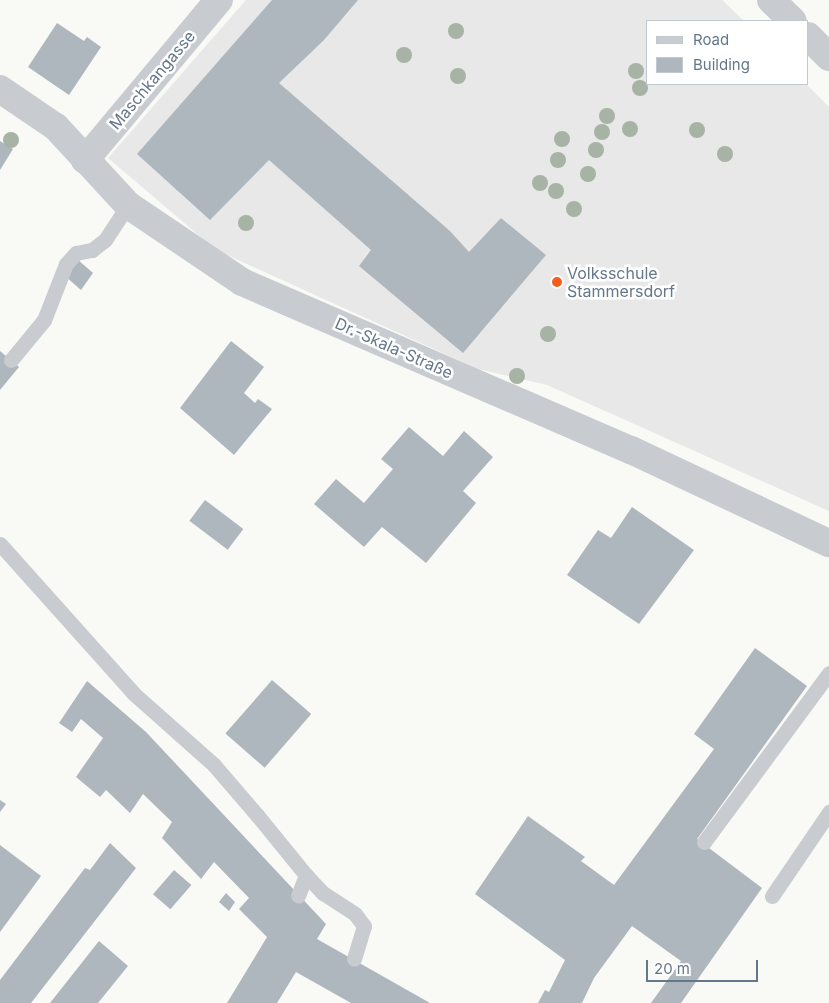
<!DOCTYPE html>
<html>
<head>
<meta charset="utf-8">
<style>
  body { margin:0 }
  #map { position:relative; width:829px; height:1003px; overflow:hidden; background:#f9f9f6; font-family:Inter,sans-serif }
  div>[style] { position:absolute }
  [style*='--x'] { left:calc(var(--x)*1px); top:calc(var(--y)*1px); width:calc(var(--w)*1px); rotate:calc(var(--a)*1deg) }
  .built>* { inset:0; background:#e7e8e7 }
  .building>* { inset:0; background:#afb7be; transform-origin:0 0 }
  .service>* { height:15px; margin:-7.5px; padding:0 7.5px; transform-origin:7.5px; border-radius:7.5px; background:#c8ccd0 }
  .minor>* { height:28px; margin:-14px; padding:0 14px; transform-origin:14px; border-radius:14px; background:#c8ccd0 }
  .trees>* { width:16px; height:16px; margin:-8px; border-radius:50%; background:#a7b3a4 }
  .dots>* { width:14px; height:14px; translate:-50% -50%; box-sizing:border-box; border:2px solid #fff; border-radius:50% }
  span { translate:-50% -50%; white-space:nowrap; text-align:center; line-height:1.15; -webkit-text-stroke:5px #fff; paint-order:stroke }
  .street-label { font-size:16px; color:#65778a }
  .poi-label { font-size:16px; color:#65778a }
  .left { translate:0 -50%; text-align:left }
  .legend { position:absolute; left:646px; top:20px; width:162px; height:65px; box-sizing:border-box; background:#fff; border:1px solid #c1c9d0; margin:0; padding:6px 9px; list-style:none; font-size:15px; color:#65778a }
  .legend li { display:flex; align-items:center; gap:10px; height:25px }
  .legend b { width:25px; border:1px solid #c1c9d0 }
  .scale { position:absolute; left:646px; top:960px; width:112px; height:22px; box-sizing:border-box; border:2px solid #65778a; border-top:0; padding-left:6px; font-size:15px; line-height:18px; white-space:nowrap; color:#65778a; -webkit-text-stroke:4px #fff; paint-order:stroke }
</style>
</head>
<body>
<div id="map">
  <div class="built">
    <div style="clip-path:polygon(246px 0,722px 0,744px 21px,648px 21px,648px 84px,806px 84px,829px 107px,829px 511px,547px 385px,478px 369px,216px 250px,108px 158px)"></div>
  </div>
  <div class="building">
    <div style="clip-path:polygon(272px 0,358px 0,324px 40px,279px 83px,450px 231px,469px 252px,501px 218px,546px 255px,463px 353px,359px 266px,371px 250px,269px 160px,210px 220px,137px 154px)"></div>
    <div style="clip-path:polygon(57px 23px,84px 41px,87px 37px,101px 47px,69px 95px,28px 67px)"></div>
    <div style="clip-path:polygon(0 141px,13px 149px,0 170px)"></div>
    <div style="clip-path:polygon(77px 259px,93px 273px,81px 290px,65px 276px)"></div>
    <div style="clip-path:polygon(231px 341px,264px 367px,244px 393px,255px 403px,258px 399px,272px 409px,234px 455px,180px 408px)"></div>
    <div style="clip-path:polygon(0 351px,19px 367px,0 390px)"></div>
    <div style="clip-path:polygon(409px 427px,443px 456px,464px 431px,493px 457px,463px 491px,476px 503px,426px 563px,382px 527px,364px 547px,314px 504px,336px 479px,364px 503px,393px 469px,381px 459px)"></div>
    <div style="left:205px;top:500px;width:48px;height:26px;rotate:37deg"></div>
    <div style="clip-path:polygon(632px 507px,694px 550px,639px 624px,567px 575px,598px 530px,611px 538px)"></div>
    <div style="clip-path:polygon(755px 648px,807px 686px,697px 839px,762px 888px,681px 1003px,651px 1003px,681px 961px,632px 926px,594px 978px,582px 1003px,538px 1003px,545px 990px,549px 992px,565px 960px,475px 894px,528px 816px,585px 857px,581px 861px,614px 885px,714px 749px,694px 734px)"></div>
    <div style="left:272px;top:680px;width:52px;height:71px;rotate:41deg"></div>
    <div style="clip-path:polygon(87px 681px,146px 732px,326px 924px,317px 939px,430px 1003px,351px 1003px,296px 972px,277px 1003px,227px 1003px,267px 937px,239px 909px,249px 898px,214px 862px,201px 879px,162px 838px,172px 822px,143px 794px,130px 813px,106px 790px,100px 797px,76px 777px,103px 738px,81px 719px,72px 732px,59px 723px)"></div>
    <div style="clip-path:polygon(0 800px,6px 804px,0 812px)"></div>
    <div style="clip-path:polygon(110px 843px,136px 868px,31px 1003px,0 1003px,0 980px,85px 868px,90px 870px)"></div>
    <div style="clip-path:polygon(0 845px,41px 876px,0 932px)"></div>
    <div style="left:174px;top:870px;width:23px;height:32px;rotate:41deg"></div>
    <div style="clip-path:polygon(226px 893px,235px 902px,229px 911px,219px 902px)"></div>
    <div style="clip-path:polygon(99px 941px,128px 966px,98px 1003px,50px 1003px)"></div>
  </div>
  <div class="service">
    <div style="--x:11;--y:360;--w:52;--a:-50.5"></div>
    <div style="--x:44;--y:320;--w:60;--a:-68.6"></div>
    <div style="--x:66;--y:264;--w:15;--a:-48"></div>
    <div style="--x:76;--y:253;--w:16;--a:-11"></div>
    <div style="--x:92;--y:250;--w:16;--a:-38"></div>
    <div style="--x:105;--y:240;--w:42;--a:-56.7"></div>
    <div style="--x:0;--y:544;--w:200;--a:48.2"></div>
    <div style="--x:133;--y:693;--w:108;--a:41.6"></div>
    <div style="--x:214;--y:765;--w:66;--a:49.3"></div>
    <div style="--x:257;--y:815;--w:77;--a:50.8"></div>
    <div style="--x:306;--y:875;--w:22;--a:111"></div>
    <div style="--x:704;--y:842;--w:210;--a:-53.5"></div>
    <div style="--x:306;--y:875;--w:25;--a:47"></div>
    <div style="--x:323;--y:893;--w:38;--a:33"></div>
    <div style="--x:355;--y:914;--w:15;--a:53"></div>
    <div style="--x:364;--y:926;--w:34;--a:107"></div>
    <div style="--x:772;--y:896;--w:102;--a:-55.8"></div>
  </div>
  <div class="minor">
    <div style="--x:771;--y:0;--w:30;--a:44"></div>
    <div style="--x:808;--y:36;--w:30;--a:45"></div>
    <div style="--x:0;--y:89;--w:68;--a:34.2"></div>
    <div style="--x:56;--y:127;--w:106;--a:47.3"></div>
    <div style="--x:128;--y:205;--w:138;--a:34"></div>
    <div style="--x:242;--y:282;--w:424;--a:23.4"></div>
    <div style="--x:631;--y:450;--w:219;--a:25.2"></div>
    <div style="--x:85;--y:160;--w:209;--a:-50.1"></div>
  </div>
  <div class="trees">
    <div style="left:456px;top:31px"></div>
    <div style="left:404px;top:55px"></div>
    <div style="left:636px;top:71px"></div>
    <div style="left:458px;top:76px"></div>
    <div style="left:640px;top:88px"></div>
    <div style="left:607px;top:116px"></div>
    <div style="left:630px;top:129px"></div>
    <div style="left:697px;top:130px"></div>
    <div style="left:602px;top:132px"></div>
    <div style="left:562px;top:139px"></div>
    <div style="left:11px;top:140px"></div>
    <div style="left:596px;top:150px"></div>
    <div style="left:725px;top:154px"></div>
    <div style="left:558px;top:160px"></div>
    <div style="left:588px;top:174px"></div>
    <div style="left:540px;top:183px"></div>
    <div style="left:556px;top:191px"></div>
    <div style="left:574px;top:209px"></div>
    <div style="left:246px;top:223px"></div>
    <div style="left:548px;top:334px"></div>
    <div style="left:517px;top:376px"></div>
  </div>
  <div class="dots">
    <div style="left:557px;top:282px;background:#f25e1d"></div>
  </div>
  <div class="street-label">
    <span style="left:152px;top:80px;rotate:-50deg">Maschkangasse</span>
    <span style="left:394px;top:348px;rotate:24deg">Dr.-Skala-Straße</span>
  </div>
  <div class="poi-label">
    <span class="left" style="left:567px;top:282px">Volksschule<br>Stammersdorf</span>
  </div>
  <ul class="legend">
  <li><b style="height:6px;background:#c8ccd0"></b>Road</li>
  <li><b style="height:14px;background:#afb7be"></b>Building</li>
  </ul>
  <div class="scale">20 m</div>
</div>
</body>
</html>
